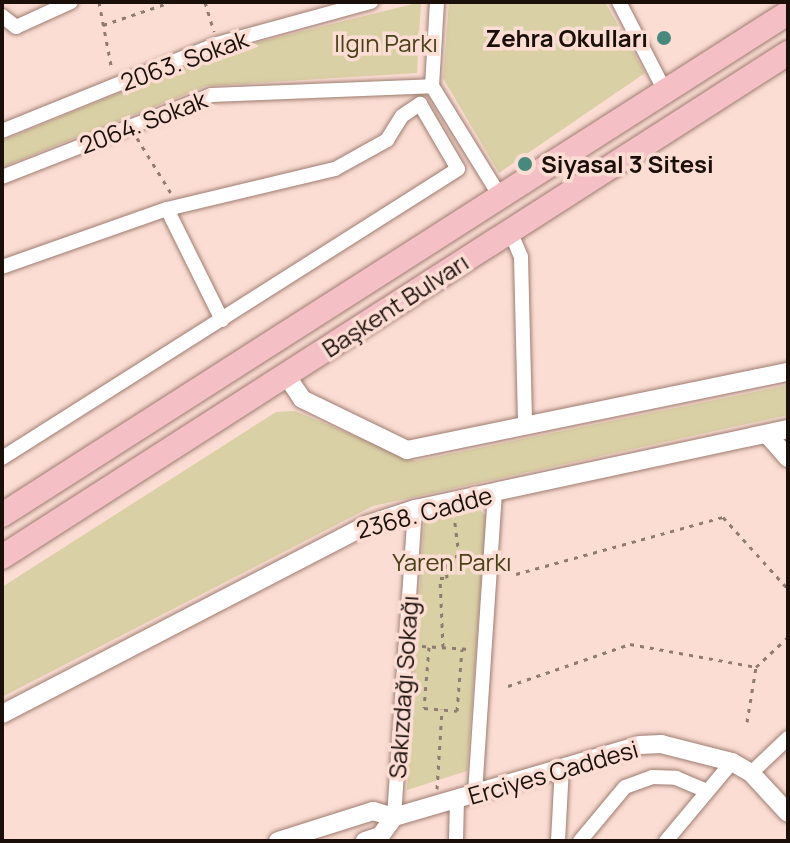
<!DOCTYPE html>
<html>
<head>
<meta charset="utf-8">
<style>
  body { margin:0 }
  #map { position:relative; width:790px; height:843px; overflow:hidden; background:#fbddd3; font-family:Manrope,sans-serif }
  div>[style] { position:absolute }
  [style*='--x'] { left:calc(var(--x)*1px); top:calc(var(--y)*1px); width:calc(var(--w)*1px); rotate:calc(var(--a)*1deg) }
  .green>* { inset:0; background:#dad0a5 }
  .path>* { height:3px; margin-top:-1.5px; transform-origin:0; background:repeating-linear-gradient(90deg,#907b73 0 4px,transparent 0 10px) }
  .roads { filter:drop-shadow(0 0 2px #9e7c70) drop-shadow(0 0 2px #9e7c70) }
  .minor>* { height:14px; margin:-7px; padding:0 7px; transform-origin:7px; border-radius:7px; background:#fff }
  .tertiary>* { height:18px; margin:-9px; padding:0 9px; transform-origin:9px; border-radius:9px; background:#fff }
  .primary>* { height:24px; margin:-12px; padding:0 12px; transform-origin:12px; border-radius:12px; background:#f4c0c6 }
  .dots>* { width:22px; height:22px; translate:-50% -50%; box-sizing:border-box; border:4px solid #fbddd3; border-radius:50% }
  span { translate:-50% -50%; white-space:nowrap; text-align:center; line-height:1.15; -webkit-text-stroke:7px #fbddd3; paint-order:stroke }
  .poi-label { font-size:24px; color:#1b0f0a; font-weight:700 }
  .right { translate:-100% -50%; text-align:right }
  .left { translate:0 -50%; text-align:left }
  .park-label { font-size:24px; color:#494017 }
  .street-label { font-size:24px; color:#1b0f0a }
  .frame { position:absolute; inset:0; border:4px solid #1b0f0a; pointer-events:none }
</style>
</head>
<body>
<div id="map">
  <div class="green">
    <div style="clip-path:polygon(421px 2px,417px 73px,206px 86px,2px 167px,2px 141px,219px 52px)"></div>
    <div style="clip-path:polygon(449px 2px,605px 2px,645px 73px,499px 173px,443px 78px)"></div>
    <div style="clip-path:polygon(788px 385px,788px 415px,373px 506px,2px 697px,2px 587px,276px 412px,295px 411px,415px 461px)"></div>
    <div style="clip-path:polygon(477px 507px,486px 516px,467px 771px,407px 790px,424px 521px)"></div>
  </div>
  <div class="path">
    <div style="--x:99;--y:2;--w:69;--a:79.2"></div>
    <div style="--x:205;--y:2;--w:31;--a:73"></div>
    <div style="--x:103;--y:25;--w:72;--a:-18.7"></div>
    <div style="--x:137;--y:138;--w:65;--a:58.3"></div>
    <div style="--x:516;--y:574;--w:215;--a:-15.4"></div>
    <div style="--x:723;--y:517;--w:97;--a:47.9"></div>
    <div style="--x:422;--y:646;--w:48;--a:3.6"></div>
    <div style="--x:429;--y:647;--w:61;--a:94.7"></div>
    <div style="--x:424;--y:708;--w:33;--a:5"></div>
    <div style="--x:457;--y:711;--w:62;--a:-85.4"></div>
    <div style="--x:443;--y:647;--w:69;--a:-92.5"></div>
    <div style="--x:440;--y:578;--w:7;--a:0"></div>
    <div style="--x:447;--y:578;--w:21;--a:-95"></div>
    <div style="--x:445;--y:557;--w:14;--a:-4"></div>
    <div style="--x:459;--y:556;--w:39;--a:-97"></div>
    <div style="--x:508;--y:686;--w:129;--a:-19"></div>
    <div style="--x:630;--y:644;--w:128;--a:10.3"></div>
    <div style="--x:756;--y:667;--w:44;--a:-43.2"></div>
    <div style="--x:747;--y:722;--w:56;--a:-80.7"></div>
    <div style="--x:437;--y:789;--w:80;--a:-86.4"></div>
  </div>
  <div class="roads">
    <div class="minor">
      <div style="--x:437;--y:2;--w:84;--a:93.4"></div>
      <div style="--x:432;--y:86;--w:129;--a:58.3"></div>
      <div style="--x:619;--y:2;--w:100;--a:62.7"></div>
      <div style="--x:2;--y:16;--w:18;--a:38"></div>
      <div style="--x:16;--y:27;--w:60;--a:-24.4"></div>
      <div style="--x:2;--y:131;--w:232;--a:-22"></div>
      <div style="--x:217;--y:44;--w:160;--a:-15.3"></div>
      <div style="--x:2;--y:177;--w:225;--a:-21.4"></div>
      <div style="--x:211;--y:95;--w:221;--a:-2.3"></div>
      <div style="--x:167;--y:209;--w:124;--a:63.6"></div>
      <div style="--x:510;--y:231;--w:28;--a:67"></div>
      <div style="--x:521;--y:257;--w:169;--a:88.6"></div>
      <div style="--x:2;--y:267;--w:175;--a:-19.4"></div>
      <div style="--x:167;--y:209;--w:173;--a:-13.4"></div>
      <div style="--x:335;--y:169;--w:60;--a:-29.1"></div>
      <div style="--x:387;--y:140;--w:28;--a:-58"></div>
      <div style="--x:402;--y:116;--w:22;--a:-34"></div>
      <div style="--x:420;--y:104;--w:75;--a:59.7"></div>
      <div style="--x:458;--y:169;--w:540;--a:147.63"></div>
      <div style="--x:751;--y:773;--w:51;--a:-43.4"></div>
      <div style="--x:475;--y:793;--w:302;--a:-86.2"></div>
      <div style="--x:394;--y:817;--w:309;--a:-86.1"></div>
      <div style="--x:456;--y:841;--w:42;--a:-88.6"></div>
      <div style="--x:558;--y:841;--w:73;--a:-86.9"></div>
      <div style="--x:580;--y:841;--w:70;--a:-50.2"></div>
      <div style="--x:625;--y:787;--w:29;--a:-20"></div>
      <div style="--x:652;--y:777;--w:24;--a:2"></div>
      <div style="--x:676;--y:778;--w:34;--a:23"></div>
      <div style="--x:666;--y:841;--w:103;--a:-50.1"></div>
    </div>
    <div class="tertiary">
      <div style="--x:286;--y:375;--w:29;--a:56"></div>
      <div style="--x:302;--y:399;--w:117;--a:25.9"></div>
      <div style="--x:407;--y:450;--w:389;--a:-11.6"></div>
      <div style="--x:767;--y:434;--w:32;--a:49"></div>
      <div style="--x:2;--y:714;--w:410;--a:-27.4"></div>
      <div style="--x:366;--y:525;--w:52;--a:-18.1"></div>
      <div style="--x:415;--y:509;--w:381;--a:-12.1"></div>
      <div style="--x:394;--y:817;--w:256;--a:-16.3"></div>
      <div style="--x:640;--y:745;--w:21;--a:-3"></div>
      <div style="--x:661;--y:744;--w:73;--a:14.2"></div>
      <div style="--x:732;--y:762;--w:22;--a:30"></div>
      <div style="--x:751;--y:773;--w:54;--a:47.2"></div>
      <div style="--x:278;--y:841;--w:100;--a:-17.5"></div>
      <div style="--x:373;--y:811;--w:22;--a:16"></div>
      <div style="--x:394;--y:817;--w:24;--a:126"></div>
      <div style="--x:380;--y:836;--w:16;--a:162"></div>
    </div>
    <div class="primary">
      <div style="--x:2;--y:515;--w:933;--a:-32.57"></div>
      <div style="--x:2;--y:557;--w:934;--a:-32.67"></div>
    </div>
  </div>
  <div class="dots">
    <div style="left:664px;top:38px;background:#468a7d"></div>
    <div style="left:525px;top:164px;background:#468a7d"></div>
  </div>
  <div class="poi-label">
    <span class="right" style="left:648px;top:38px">Zehra Okulları</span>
    <span class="left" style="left:541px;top:164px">Siyasal 3 Sitesi</span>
  </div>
  <div class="park-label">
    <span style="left:386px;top:43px">Ilgın Parkı</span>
    <span style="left:452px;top:562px">Yaren Parkı</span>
  </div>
  <div class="street-label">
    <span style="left:184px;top:60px;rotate:-20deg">2063. Sokak</span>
    <span style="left:143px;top:122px;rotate:-21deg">2064. Sokak</span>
    <span style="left:395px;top:305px;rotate:-33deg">Başkent Bulvarı</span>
    <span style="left:424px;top:512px;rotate:-15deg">2368. Cadde</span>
    <span style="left:403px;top:687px;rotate:-86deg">Sakızdağı Sokağı</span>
    <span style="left:553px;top:772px;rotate:-16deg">Erciyes Caddesi</span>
  </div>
  <div class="frame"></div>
</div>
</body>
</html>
